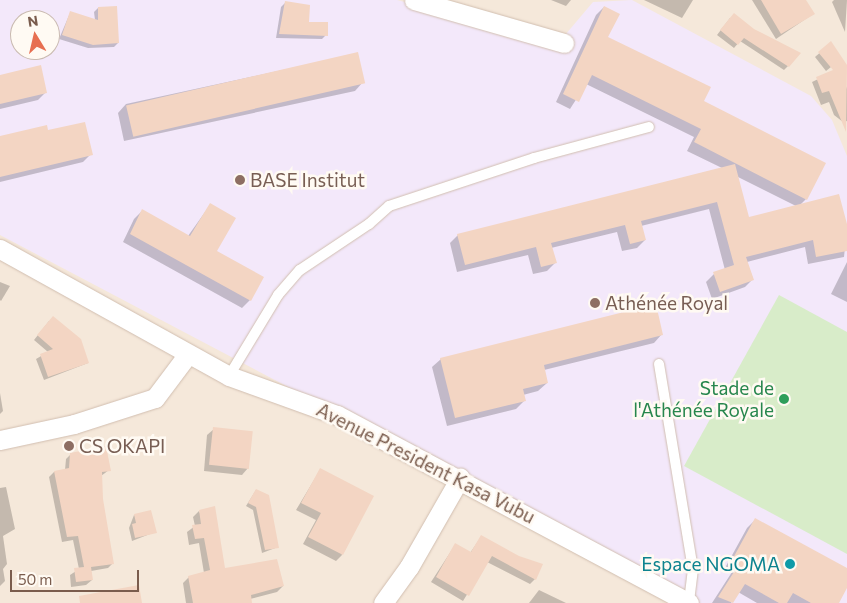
<!DOCTYPE html>
<html>
<head>
<meta charset="utf-8">
<style>
  body { margin:0 }
  #map { position:relative; width:847px; height:603px; overflow:hidden; background:#fdf6ec; font-family:Commissioner,sans-serif }
  div>[style] { position:absolute }
  [style*='--x'] { left:calc(var(--x)*1px); top:calc(var(--y)*1px); width:calc(var(--w)*1px); rotate:calc(var(--a)*1deg) }
  .residential>* { inset:0; background:#f5e8da }
  .education>* { inset:0; background:#f3e8fa }
  .green>* { inset:0; background:#d8ecc9 }
  .shadow>* { inset:0; background:#0003 }
  .building>* { inset:0; background:#f3d5c3; transform-origin:0 0 }
  .roads { filter:drop-shadow(0 0 1px #d1beb0) drop-shadow(0 0 1px #d1beb0) }
  .service>* { height:10px; margin:-5px; padding:0 5px; transform-origin:5px; border-radius:5px; background:#fff }
  .minor>* { height:19px; margin:-9.5px; padding:0 9.5px; transform-origin:9.5px; border-radius:9.5px; background:#fff }
  .dots>* { width:14px; height:14px; translate:-50% -50%; box-sizing:border-box; border:2px solid #fffaf3; border-radius:50% }
  span { translate:-50% -50%; white-space:nowrap; text-align:center; line-height:1.15; -webkit-text-stroke:5px #fffaf3; paint-order:stroke }
  .education-label { font-size:19px; color:#785e54 }
  .left { translate:0 -50%; text-align:left }
  .leisure-label { font-size:19px; color:#27864d }
  .right { translate:-100% -50%; text-align:right }
  .street-label { font-size:19px; color:#7a5c4d }
  .culture-label { font-size:19px; color:#0d838f }
  .north { position:absolute; left:10px; top:10px; width:50px; height:50px; box-sizing:border-box; background:#fffaf3; border:1px solid #cabbb1; border-radius:50%; rotate:351deg; font-size:14px; font-weight:700; line-height:20px; text-align:center; color:#7a5c4d }
  .north::after { content:''; display:block; margin:auto; width:18px; height:22px; background:#e76f51; clip-path:polygon(50% 0,100% 100%,50% 72%,0 100%) }
  .scale { position:absolute; left:10px; top:570px; width:129px; height:22px; box-sizing:border-box; border:2px solid #7a5c4d; border-top:0; padding-left:6px; font-size:15px; line-height:18px; white-space:nowrap; color:#7a5c4d; -webkit-text-stroke:4px #fffaf3; paint-order:stroke }
</style>
</head>
<body>
<div id="map">
  <div class="residential">
    <div style="clip-path:polygon(evenodd,0 0,847px 0,847px 603px,0 603px,0 0,20px 20px,50px 20px,50px 50px,20px 50px,20px 20px)"></div>
  </div>
  <div class="education">
    <div style="clip-path:polygon(evenodd,0 0,397px 0,560px 41px,593px 2px,632px 0,811px 96px,832px 120px,847px 156px,847px 603px,698px 603px,0 235px,0 0,20px 20px,50px 20px,50px 50px,20px 50px,20px 20px)"></div>
  </div>
  <div class="green">
    <div style="clip-path:polygon(779px 295px,847px 332px,847px 554px,684px 466px)"></div>
  </div>
  <div class="shadow">
    <div style="clip-path:polygon(551px 0,571px 0,566px 6px)"></div>
    <div style="clip-path:polygon(644px 0,693px 0,682px 18px)"></div>
    <div style="clip-path:polygon(752px 0,805px 0,813px 14px,776px 39px)"></div>
    <div style="clip-path:polygon(834px 0,847px 0,845px 32px,832px 2px)"></div>
    <div style="clip-path:polygon(285px 3px,308px 23px,326px 35px,322px 39px,276px 38px,281px 7px)"></div>
    <div style="clip-path:polygon(evenodd,604px 7px,607px 37px,703px 102px,806px 199px,800px 205px,847px 229px,844px 257px,808px 264px,805px 247px,747px 262px,753px 279px,745px 287px,712px 299px,706px 282px,714px 274px,725px 270px,709px 209px,641px 226px,645px 240px,637px 248px,622px 251px,617px 232px,551px 248px,555px 263px,547px 271px,533px 274px,528px 255px,457px 272px,450px 243px,458px 235px,722px 168px,687px 151px,694px 137px,586px 84px,570px 109px,556px 102px,596px 15px,604px 7px,736px 176px,796px 206px,748px 219px,736px 176px)"></div>
    <div style="clip-path:polygon(98px 8px,118px 43px,114px 47px,88px 48px,59px 39px,70px 13px,95px 20px,94px 12px)"></div>
    <div style="clip-path:polygon(730px 18px,754px 30px,788px 66px,784px 70px,740px 41px,734px 48px,717px 35px)"></div>
    <div style="clip-path:polygon(831px 43px,836px 63px,826px 71px,815px 57px)"></div>
    <div style="clip-path:polygon(357px 54px,363px 82px,355px 91px,124px 141px,118px 113px,126px 104px)"></div>
    <div style="clip-path:polygon(839px 69px,847px 89px,847px 121px,843px 122px,834px 115px,829px 102px,821px 105px,812px 82px)"></div>
    <div style="clip-path:polygon(0 76px,46px 92px,38px 100px,0 109px)"></div>
    <div style="clip-path:polygon(48px 132px,91px 154px,83px 162px,0 182px,0 138px)"></div>
    <div style="clip-path:polygon(210px 205px,215px 251px,250px 300px,242px 308px,123px 242px,134px 219px,142px 211px,188px 236px)"></div>
    <div style="clip-path:polygon(847px 262px,847px 302px,831px 294px)"></div>
    <div style="clip-path:polygon(0 282px,10px 286px,1px 301px,0 300px)"></div>
    <div style="clip-path:polygon(49px 321px,88px 363px,44px 380px,36px 359px,48px 352px,34px 340px)"></div>
    <div style="clip-path:polygon(662px 334px,654px 343px,544px 370px,547px 383px,538px 391px,523px 395px,525px 400px,516px 409px,447px 426px,432px 367px,441px 359px)"></div>
    <div style="clip-path:polygon(0 393px,3px 411px,0 414px)"></div>
    <div style="clip-path:polygon(214px 429px,248px 468px,242px 475px,204px 471px,207px 435px)"></div>
    <div style="clip-path:polygon(71px 454px,109px 470px,101px 476px,102px 499px,113px 563px,108px 568px,91px 571px,92px 580px,86px 585px,71px 587px,70px 575px,79px 569px,73px 540px,62px 542px,49px 477px,54px 472px,65px 470px,66px 459px)"></div>
    <div style="clip-path:polygon(320px 470px,342px 555px,336px 561px,303px 544px,316px 520px,296px 510px)"></div>
    <div style="clip-path:polygon(6px 487px,15px 529px,3px 536px,7px 564px,3px 569px,5px 581px,0 586px,0 488px)"></div>
    <div style="clip-path:polygon(256px 490px,278px 547px,262px 553px,253px 510px,246px 506px)"></div>
    <div style="clip-path:polygon(199px 511px,224px 569px,283px 586px,277px 592px,250px 599px,251px 603px,186px 603px,183px 583px,189px 577px,204px 573px,199px 543px,189px 545px,187px 532px,195px 526px,193px 517px)"></div>
    <div style="clip-path:polygon(134px 515px,155px 532px,132px 541px,129px 528px)"></div>
    <div style="clip-path:polygon(755px 520px,847px 570px,847px 586px,837px 603px,757px 603px,738px 592px,731px 603px,712px 603px,732px 572px,725px 568px,747px 528px)"></div>
    <div style="clip-path:polygon(481px 537px,535px 579px,530px 584px,487px 562px,463px 601px,431px 582px,455px 545px,470px 553px)"></div>
    <div style="clip-path:polygon(539px 590px,566px 603px,529px 603px)"></div>
  </div>
  <div class="building">
    <div style="clip-path:polygon(761px 0,806px 0,815px 14px,781px 34px)"></div>
    <div style="clip-path:polygon(285px 1px,310px 5px,309px 22px,328px 22px,328px 36px,279px 34px)"></div>
    <div style="clip-path:polygon(117px 6px,119px 43px,93px 45px,62px 35px,70px 11px,98px 20px,98px 7px)"></div>
    <div style="clip-path:polygon(604px 6px,620px 14px,608px 37px,711px 87px,704px 101px,826px 163px,807px 200px,694px 142px,701px 129px,592px 75px,579px 102px,563px 94px)"></div>
    <div style="clip-path:polygon(734px 13px,754px 29px,801px 53px,789px 67px,744px 38px,738px 45px,720px 30px)"></div>
    <div style="clip-path:polygon(831px 41px,847px 65px,846px 132px,829px 91px,822px 93px,816px 77px,833px 70px,818px 52px)"></div>
    <div style="left:358px;top:52px;width:32px;height:238px;rotate:77deg"></div>
    <div style="clip-path:polygon(41px 65px,47px 93px,0 104px,0 75px)"></div>
    <div style="clip-path:polygon(85px 122px,93px 155px,0 177px,0 136px,47px 125px,48px 130px)"></div>
    <div style="clip-path:polygon(735px 164px,749px 217px,839px 194px,847px 224px,847px 251px,816px 257px,813px 240px,746px 257px,754px 280px,720px 292px,713px 272px,734px 265px,717px 202px,641px 221px,646px 240px,630px 244px,625px 225px,551px 243px,557px 263px,541px 267px,536px 247px,465px 265px,457px 234px)"></div>
    <div style="clip-path:polygon(210px 203px,236px 218px,217px 251px,264px 277px,251px 301px,130px 234px,142px 209px,190px 236px)"></div>
    <div style="clip-path:polygon(656px 304px,663px 335px,544px 365px,548px 383px,523px 389px,526px 401px,455px 418px,440px 358px)"></div>
    <div style="clip-path:polygon(53px 316px,81px 339px,89px 363px,48px 377px,40px 354px,53px 349px,37px 335px)"></div>
    <div style="left:213px;top:427px;width:40px;height:38px;rotate:6deg"></div>
    <div style="clip-path:polygon(106px 446px,111px 471px,102px 472px,103px 499px,114px 564px,91px 567px,93px 580px,76px 582px,74px 568px,84px 567px,78px 536px,67px 537px,54px 471px,69px 468px,70px 453px)"></div>
    <div style="clip-path:polygon(320px 468px,374px 496px,343px 555px,308px 537px,321px 513px,301px 503px)"></div>
    <div style="clip-path:polygon(256px 489px,269px 495px,279px 548px,265px 550px,256px 507px,248px 503px)"></div>
    <div style="clip-path:polygon(215px 506px,225px 568px,277px 559px,284px 586px,251px 595px,252px 603px,193px 603px,188px 576px,210px 570px,204px 538px,195px 539px,192px 525px,201px 524px,199px 510px)"></div>
    <div style="clip-path:polygon(151px 510px,157px 533px,135px 538px,132px 524px,136px 523px,134px 514px)"></div>
    <div style="clip-path:polygon(755px 518px,847px 568px,847px 588px,839px 603px,811px 603px,793px 593px,787px 603px,779px 603px,745px 584px,733px 603px,718px 597px,739px 564px,732px 560px)"></div>
    <div style="clip-path:polygon(481px 535px,519px 556px,543px 564px,536px 580px,492px 556px,469px 596px,436px 577px,455px 543px,471px 552px)"></div>
    <div style="clip-path:polygon(139px 585px,142px 603px,80px 603px,79px 596px)"></div>
  </div>
  <div class="roads">
    <div class="service">
      <div style="--x:659;--y:364;--w:208;--a:80.6"></div>
      <div style="--x:693;--y:569;--w:34;--a:97"></div>
      <div style="--x:229;--y:376;--w:95;--a:-58.8"></div>
      <div style="--x:278;--y:295;--w:33;--a:-49"></div>
      <div style="--x:300;--y:270;--w:83;--a:-33.7"></div>
      <div style="--x:369;--y:224;--w:27;--a:-42"></div>
      <div style="--x:389;--y:206;--w:153;--a:-18.3"></div>
      <div style="--x:534;--y:158;--w:119;--a:-15.1"></div>
    </div>
    <div class="minor">
      <div style="--x:414;--y:0;--w:156;--a:16"></div>
      <div style="--x:0;--y:249;--w:262;--a:29"></div>
      <div style="--x:229;--y:376;--w:115;--a:19.9"></div>
      <div style="--x:337;--y:415;--w:399;--a:28.1"></div>
      <div style="--x:0;--y:440;--w:76;--a:-12.2"></div>
      <div style="--x:74;--y:424;--w:85;--a:-17.8"></div>
      <div style="--x:155;--y:398;--w:55;--a:-53.1"></div>
      <div style="--x:383;--y:603;--w:44;--a:-54.2"></div>
      <div style="--x:409;--y:567;--w:103;--a:-60.2"></div>
    </div>
  </div>
  <div class="dots">
    <div style="left:240px;top:180px;background:#8d6e63"></div>
    <div style="left:595px;top:303px;background:#8d6e63"></div>
    <div style="left:784px;top:399px;background:#2e9e5b"></div>
    <div style="left:69px;top:446px;background:#8d6e63"></div>
    <div style="left:790px;top:564px;background:#0f9aa8"></div>
  </div>
  <div class="education-label">
    <span class="left" style="left:250px;top:180px">BASE Institut</span>
    <span class="left" style="left:605px;top:303px">Athénée Royal</span>
    <span class="left" style="left:79px;top:446px">CS OKAPI</span>
  </div>
  <div class="leisure-label">
    <span class="right" style="left:774px;top:399px">Stade de<br>l'Athénée Royale</span>
  </div>
  <div class="street-label">
    <span style="left:426px;top:463px;rotate:27deg">Avenue President Kasa Vubu</span>
  </div>
  <div class="culture-label">
    <span class="right" style="left:780px;top:564px">Espace NGOMA</span>
  </div>
  <div class="north">N</div>
  <div class="scale">50 m</div>
</div>
</body>
</html>
